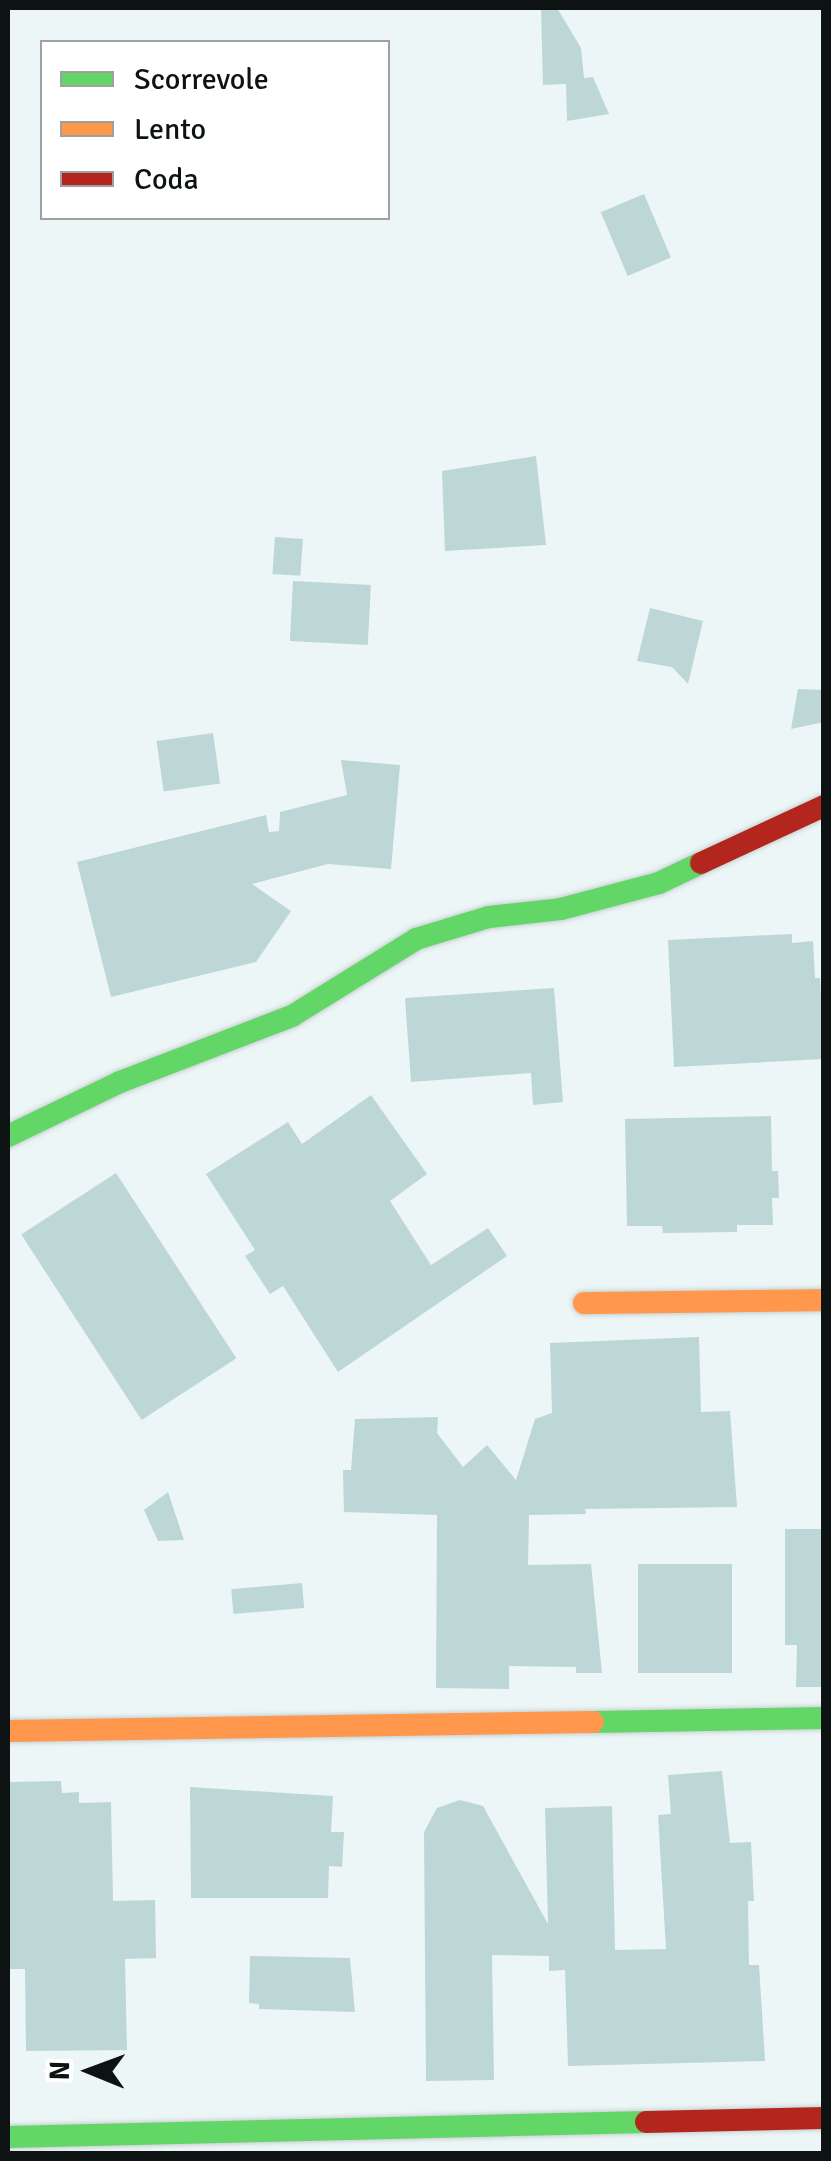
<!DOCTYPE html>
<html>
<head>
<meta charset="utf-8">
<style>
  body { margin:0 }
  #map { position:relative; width:831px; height:2161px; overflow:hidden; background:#ecf6f6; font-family:Signika,sans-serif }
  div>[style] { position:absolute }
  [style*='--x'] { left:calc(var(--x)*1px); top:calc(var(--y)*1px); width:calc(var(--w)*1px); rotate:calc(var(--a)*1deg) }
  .building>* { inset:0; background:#bdd7d7; transform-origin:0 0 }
  .roads { filter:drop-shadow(0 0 2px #c9d0d0) drop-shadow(0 0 2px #c9d0d0) }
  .fast>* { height:22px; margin:-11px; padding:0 11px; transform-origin:11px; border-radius:11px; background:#63d668 }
  .slow>* { height:22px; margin:-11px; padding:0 11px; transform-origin:11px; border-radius:11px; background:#ff974d }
  .jam>* { height:22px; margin:-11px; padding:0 11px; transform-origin:11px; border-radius:11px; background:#b3261e }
  span { translate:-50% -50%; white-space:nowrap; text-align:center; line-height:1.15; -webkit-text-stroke:9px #fff; paint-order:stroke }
  .frame { position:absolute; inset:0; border:10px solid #0d1313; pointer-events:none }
  .legend { position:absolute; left:40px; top:40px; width:350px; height:180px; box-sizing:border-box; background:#fff; border:2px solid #9ea1a1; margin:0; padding:12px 18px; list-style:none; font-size:30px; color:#0d1313 }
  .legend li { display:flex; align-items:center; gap:20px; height:50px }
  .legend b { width:50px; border:2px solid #9ea1a1 }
  .north { position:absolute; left:40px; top:2021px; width:100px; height:100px; -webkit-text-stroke:8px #fff; paint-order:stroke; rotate:271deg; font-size:28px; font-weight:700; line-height:40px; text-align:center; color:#0d1313 }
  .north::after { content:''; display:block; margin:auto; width:35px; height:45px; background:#0d1313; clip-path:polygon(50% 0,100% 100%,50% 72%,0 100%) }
</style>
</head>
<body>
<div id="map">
  <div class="building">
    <div style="clip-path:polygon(541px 8px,557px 8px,581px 48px,584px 78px,593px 77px,609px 114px,567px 121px,566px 84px,543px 85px)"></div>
    <div style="left:644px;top:194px;width:69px;height:47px;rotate:67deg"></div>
    <div style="clip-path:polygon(536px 456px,546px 545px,445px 551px,442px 471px)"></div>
    <div style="left:275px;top:537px;width:28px;height:37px;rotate:4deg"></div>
    <div style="left:293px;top:581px;width:78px;height:60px;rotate:3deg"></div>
    <div style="clip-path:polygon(650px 608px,703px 621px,688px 684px,672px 667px,637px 661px)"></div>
    <div style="clip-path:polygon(798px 689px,824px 690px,824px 722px,791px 729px)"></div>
    <div style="left:213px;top:733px;width:51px;height:57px;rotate:82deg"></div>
    <div style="clip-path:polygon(341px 760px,400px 765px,391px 869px,328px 864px,252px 884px,291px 911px,256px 962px,111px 997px,77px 862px,266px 815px,269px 832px,279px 831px,280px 812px,347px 795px)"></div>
    <div style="clip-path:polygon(792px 934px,792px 943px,813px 941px,815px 978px,820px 978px,824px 1059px,674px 1067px,668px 940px)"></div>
    <div style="clip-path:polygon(554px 988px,563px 1102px,533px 1105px,531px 1073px,411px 1082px,405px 998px)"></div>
    <div style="clip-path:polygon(371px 1095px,427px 1174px,390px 1201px,431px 1265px,488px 1228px,507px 1256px,338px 1372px,283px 1286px,270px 1294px,245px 1256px,255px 1250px,206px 1174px,288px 1122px,302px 1144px)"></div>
    <div style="clip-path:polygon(771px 1116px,772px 1171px,778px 1171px,779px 1198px,772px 1198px,773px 1225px,737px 1225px,737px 1232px,663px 1233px,662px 1226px,627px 1226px,625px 1119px)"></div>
    <div style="left:116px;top:1173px;width:221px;height:113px;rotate:57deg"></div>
    <div style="clip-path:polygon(699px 1337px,701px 1412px,730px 1411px,737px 1507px,585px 1509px,586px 1514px,529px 1515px,528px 1565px,591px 1564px,602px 1673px,576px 1673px,576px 1667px,509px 1666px,509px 1689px,436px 1688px,437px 1515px,344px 1512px,343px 1470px,351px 1470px,355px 1419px,438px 1417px,437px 1433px,463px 1467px,487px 1445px,516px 1480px,535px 1419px,552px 1413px,550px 1343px)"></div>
    <div style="clip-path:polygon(168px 1492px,184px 1540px,158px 1541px,144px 1510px)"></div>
    <div style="clip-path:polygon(785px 1529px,824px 1529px,824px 1687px,796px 1687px,797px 1645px,785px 1645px)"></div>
    <div style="left:638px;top:1564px;width:94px;height:109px"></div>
    <div style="left:302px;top:1583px;width:25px;height:71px;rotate:85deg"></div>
    <div style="clip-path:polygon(722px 1771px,730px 1843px,751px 1842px,754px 1901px,748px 1901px,749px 1965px,759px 1965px,765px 2061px,568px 2066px,565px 1970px,549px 1971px,549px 1956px,492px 1955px,494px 2080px,426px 2081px,424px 1832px,437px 1808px,460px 1800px,483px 1806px,548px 1924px,545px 1808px,612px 1806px,615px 1950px,666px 1949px,658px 1815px,671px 1814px,668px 1775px)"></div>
    <div style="clip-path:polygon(61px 1781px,62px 1793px,79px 1792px,79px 1803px,111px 1802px,113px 1901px,155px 1900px,156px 1958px,125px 1959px,127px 2050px,26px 2051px,25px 1969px,8px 1969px,8px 1782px)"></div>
    <div style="clip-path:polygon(190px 1787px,333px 1796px,331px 1832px,344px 1832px,342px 1867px,329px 1866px,328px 1898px,191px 1898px)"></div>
    <div style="clip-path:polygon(250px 1956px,350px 1958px,355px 2012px,259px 2009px,259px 2004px,249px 2003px)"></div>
  </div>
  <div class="roads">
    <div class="fast">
      <div style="--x:8;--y:1136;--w:124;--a:-25.7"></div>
      <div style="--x:120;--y:1082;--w:184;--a:-21"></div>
      <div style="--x:292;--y:1016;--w:146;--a:-31.8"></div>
      <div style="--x:416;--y:939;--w:76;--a:-16.8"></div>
      <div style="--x:489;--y:917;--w:72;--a:-6.3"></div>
      <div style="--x:561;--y:909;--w:101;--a:-14.9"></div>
      <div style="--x:659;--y:883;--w:47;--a:-25.5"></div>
      <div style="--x:593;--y:1722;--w:231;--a:-1"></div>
      <div style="--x:8;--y:2137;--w:638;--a:-1.35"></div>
    </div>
    <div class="slow">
      <div style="--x:584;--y:1303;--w:240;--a:-0.7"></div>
      <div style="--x:8;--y:1731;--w:585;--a:-0.88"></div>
    </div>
    <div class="jam">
      <div style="--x:701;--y:863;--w:136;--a:-24.9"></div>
      <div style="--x:646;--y:2122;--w:178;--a:-1.3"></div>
    </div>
  </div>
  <div class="frame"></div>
  <ul class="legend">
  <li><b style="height:12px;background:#63d668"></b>Scorrevole</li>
  <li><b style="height:12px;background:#ff974d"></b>Lento</li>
  <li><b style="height:12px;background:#b3261e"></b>Coda</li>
  </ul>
  <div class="north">N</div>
</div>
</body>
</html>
